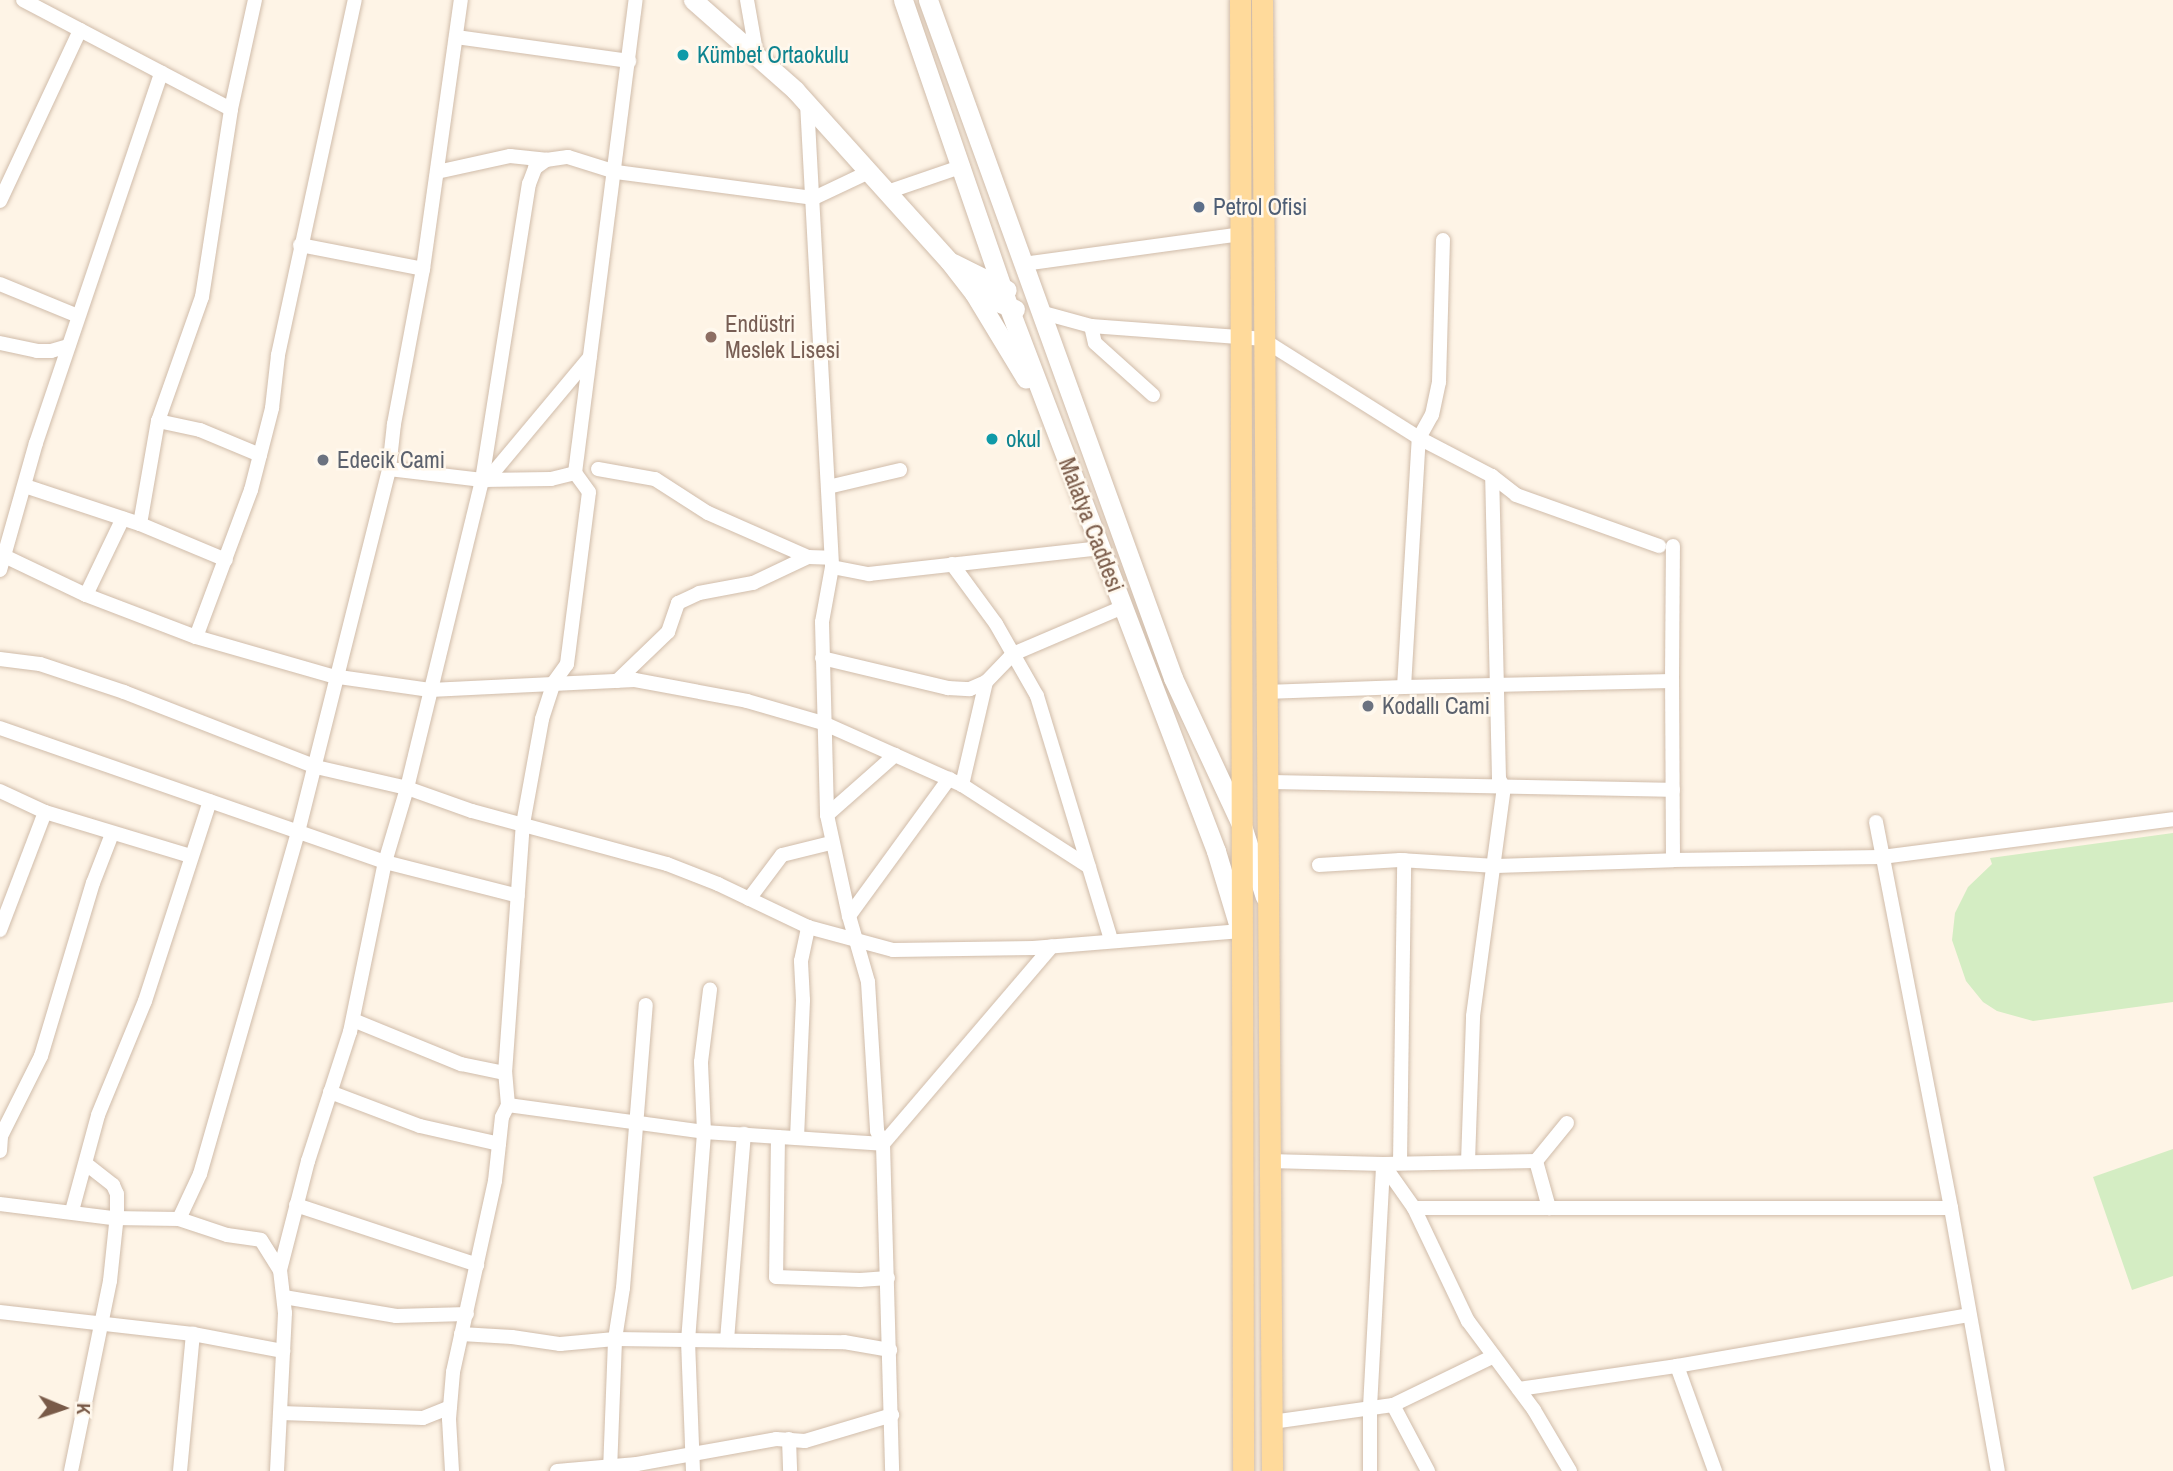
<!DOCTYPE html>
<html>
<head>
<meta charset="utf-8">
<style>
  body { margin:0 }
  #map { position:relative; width:2173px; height:1471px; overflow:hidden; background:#fef4e6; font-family:"Archivo Narrow",sans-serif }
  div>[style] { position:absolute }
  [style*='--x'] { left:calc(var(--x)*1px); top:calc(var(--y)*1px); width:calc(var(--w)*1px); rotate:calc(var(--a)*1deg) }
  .green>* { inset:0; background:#d4edc3 }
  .roads { filter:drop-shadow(0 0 2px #d0bcaa) drop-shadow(0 0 2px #d0bcaa) }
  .street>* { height:14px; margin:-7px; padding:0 7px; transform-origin:7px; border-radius:7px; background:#fff }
  .secondary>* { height:19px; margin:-9.5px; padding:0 9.5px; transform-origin:9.5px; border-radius:9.5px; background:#fff }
  .primary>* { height:21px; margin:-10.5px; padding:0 10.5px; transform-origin:10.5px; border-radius:10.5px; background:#ffda9b }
  .dots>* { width:19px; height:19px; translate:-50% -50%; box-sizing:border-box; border:4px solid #fff8ed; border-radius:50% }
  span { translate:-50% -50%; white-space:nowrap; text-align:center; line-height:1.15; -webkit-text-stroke:5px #fff8ed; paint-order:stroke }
  .culture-label { font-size:23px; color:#0d838f }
  .left { translate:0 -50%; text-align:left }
  .service-label { font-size:23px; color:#4e5e75 }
  .education-label { font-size:23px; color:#785e54 }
  .worship-label { font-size:23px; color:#5b616d }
  .street-label { font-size:23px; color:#795a48 }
  .north { position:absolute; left:28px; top:1373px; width:70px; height:70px; -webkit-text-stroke:5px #fff8ed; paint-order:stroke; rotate:92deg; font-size:19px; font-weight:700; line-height:28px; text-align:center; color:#795a48 }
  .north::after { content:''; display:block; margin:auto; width:24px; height:32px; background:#795a48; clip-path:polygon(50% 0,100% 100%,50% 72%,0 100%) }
</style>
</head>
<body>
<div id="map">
  <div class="green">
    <div style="clip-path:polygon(2173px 833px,2173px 1002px,2033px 1021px,1997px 1011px,1983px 1002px,1966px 981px,1952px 940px,1955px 913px,1968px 887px,1992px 864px,1990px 858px)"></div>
    <div style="clip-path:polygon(2173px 1149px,2173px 1276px,2132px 1290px,2093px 1177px)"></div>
  </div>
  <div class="roads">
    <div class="street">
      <div style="--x:23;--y:0;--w:235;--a:27.7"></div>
      <div style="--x:747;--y:0;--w:58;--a:80"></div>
      <div style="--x:456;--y:37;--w:175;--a:7.9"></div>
      <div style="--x:807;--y:103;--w:465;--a:86.9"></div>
      <div style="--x:832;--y:567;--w:56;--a:100.3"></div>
      <div style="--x:822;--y:622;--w:193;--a:88.5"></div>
      <div style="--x:827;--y:815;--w:103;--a:77.7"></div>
      <div style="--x:849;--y:916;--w:69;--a:73.9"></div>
      <div style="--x:868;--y:982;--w:149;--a:86.5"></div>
      <div style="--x:877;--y:1131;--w:14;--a:65"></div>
      <div style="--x:883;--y:1144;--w:327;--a:88.4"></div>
      <div style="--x:437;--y:172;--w:75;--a:-12.4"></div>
      <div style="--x:510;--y:156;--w:36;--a:6"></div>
      <div style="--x:887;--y:192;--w:80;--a:-18.9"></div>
      <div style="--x:0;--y:201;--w:189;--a:-64.9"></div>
      <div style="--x:300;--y:245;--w:125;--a:11"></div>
      <div style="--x:1023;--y:264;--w:222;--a:-7.8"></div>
      <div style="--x:0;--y:284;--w:84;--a:22.3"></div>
      <div style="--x:1040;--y:312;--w:53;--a:15.4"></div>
      <div style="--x:1091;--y:326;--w:171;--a:4.3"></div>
      <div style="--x:1262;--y:339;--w:186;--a:32.2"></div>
      <div style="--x:1419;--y:438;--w:82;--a:27.5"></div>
      <div style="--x:1492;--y:476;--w:31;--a:38"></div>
      <div style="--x:1516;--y:495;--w:152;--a:19.6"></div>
      <div style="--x:1091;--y:326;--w:17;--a:77"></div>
      <div style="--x:1095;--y:343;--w:78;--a:41.9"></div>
      <div style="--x:0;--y:343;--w:38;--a:12"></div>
      <div style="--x:37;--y:351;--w:14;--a:0"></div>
      <div style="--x:51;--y:351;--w:18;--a:-16"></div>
      <div style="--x:158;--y:421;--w:43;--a:12.1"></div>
      <div style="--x:200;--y:430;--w:65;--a:22.6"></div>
      <div style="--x:389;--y:469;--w:94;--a:6.7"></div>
      <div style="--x:482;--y:480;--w:69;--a:-0.8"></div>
      <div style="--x:551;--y:479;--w:25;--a:-14"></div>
      <div style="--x:598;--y:469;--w:58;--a:10"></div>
      <div style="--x:655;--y:479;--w:63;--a:32.7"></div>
      <div style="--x:708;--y:513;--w:109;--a:23.7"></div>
      <div style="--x:487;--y:480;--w:160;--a:-50.1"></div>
      <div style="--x:25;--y:486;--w:121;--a:18.3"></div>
      <div style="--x:140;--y:524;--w:93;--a:22.7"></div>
      <div style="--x:828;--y:487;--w:74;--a:-13.3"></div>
      <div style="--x:140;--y:524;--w:105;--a:-80.1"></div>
      <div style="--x:158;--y:421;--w:132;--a:-70.5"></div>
      <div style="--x:202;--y:297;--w:190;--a:-81.2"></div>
      <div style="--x:231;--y:109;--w:112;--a:-77.6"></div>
      <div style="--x:0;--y:554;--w:95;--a:25.5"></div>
      <div style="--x:86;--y:595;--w:118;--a:20.9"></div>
      <div style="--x:196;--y:637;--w:141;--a:16"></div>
      <div style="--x:332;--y:676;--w:99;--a:8.1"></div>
      <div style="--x:430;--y:690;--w:205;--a:-2.8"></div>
      <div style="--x:635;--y:680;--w:114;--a:10.6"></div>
      <div style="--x:747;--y:701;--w:79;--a:16.1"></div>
      <div style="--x:823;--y:723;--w:152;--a:24"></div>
      <div style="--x:962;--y:785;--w:151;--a:32.8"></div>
      <div style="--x:952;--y:564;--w:74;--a:53.7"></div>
      <div style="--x:996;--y:624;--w:83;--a:60.3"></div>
      <div style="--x:1037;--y:696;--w:255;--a:73.1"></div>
      <div style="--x:832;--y:567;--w:38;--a:11"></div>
      <div style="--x:869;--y:574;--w:231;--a:-6.4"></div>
      <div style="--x:0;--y:570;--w:132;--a:-74.2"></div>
      <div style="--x:36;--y:443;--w:391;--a:-71.3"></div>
      <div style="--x:86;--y:595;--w:85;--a:-64.3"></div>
      <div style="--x:196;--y:637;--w:157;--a:-69.5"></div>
      <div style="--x:251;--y:490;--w:85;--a:-75.6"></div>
      <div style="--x:272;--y:408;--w:53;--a:-83.5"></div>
      <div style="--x:278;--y:355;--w:363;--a:-77.8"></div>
      <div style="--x:822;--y:658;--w:130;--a:13.4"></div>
      <div style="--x:948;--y:688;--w:22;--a:3"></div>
      <div style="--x:970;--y:689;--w:17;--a:-24"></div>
      <div style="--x:986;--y:682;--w:39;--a:-46"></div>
      <div style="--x:1013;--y:654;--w:120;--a:-23.1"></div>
      <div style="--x:0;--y:659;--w:40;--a:7.1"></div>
      <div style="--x:40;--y:664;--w:89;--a:18.4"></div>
      <div style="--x:124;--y:692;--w:206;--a:21.3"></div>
      <div style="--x:316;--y:767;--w:93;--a:13"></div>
      <div style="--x:407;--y:788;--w:69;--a:19.5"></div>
      <div style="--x:472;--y:811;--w:202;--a:15.2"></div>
      <div style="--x:667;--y:864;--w:55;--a:21.4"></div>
      <div style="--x:718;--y:884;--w:100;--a:25.5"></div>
      <div style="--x:808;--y:927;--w:88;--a:15.1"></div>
      <div style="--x:893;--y:950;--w:141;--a:-0.8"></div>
      <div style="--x:1034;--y:948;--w:207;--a:-4.7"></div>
      <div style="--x:617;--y:681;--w:71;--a:-43.9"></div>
      <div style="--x:668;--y:632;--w:31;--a:-71"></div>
      <div style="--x:678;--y:603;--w:23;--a:-25"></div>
      <div style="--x:699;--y:593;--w:55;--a:-10.5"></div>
      <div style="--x:753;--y:583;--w:61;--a:-25.3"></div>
      <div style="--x:808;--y:557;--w:23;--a:2"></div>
      <div style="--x:1404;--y:687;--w:268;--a:-1.3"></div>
      <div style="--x:1672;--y:681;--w:135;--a:-89.6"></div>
      <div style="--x:1265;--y:692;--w:139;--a:-2.1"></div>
      <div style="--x:1404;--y:687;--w:249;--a:-86.6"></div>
      <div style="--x:1419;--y:438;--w:26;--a:-61"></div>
      <div style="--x:1432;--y:415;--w:34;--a:-78"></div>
      <div style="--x:1439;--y:382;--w:142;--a:-88.4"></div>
      <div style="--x:0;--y:728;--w:408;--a:19.2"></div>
      <div style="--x:385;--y:862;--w:137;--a:14.3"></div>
      <div style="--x:1266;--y:782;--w:407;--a:1.1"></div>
      <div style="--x:962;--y:785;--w:106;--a:-76.9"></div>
      <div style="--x:0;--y:791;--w:50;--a:25"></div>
      <div style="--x:45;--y:812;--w:152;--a:16.8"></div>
      <div style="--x:827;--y:815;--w:91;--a:-41.4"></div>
      <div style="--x:1876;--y:822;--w:393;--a:79"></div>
      <div style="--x:1951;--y:1208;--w:267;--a:79.9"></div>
      <div style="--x:1673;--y:860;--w:209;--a:-0.8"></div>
      <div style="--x:1882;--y:857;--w:293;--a:-7.4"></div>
      <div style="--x:1319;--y:865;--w:81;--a:-3.5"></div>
      <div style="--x:1400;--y:860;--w:96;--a:3.6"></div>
      <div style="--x:1496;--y:866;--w:177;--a:-1.9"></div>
      <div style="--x:1673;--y:860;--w:179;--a:-90.3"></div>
      <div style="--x:749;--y:899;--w:55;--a:-53.1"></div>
      <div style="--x:782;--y:855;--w:50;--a:-13.8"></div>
      <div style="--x:849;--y:916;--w:170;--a:-53.9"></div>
      <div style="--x:0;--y:930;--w:126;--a:-69.1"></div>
      <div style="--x:353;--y:1020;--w:117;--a:22.2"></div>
      <div style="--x:461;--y:1064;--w:45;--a:11.6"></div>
      <div style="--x:330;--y:1092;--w:96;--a:20.7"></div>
      <div style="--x:420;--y:1126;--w:81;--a:12.8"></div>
      <div style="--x:508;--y:1105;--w:198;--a:7.8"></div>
      <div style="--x:704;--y:1132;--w:179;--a:3.8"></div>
      <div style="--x:883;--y:1144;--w:260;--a:-49.5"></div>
      <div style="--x:778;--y:1137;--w:140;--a:90.8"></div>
      <div style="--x:776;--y:1277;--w:84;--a:2"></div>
      <div style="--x:860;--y:1280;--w:28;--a:-4"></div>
      <div style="--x:797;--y:1138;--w:138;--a:-87.5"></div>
      <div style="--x:803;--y:1000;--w:39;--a:-93"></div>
      <div style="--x:801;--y:961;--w:35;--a:-78"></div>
      <div style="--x:0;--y:1151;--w:15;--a:-86"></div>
      <div style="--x:1;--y:1136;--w:89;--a:-63.4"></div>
      <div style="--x:41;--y:1056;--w:181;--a:-73.3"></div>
      <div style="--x:93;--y:883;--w:53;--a:-68.8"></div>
      <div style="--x:1269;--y:1161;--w:114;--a:1.5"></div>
      <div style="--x:1383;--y:1164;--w:54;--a:54.8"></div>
      <div style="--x:1414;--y:1208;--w:125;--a:64.5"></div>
      <div style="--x:1468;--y:1321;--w:111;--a:53.4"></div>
      <div style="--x:1534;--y:1410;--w:71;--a:59.5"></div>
      <div style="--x:1536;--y:1161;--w:49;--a:74.5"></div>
      <div style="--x:1468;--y:1162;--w:146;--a:-88"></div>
      <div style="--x:1473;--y:1016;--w:230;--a:-82.3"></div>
      <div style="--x:1504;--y:788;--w:10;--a:-119"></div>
      <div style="--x:1499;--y:779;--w:303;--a:-91.3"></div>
      <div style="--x:1400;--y:1163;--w:303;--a:-89.2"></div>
      <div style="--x:0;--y:1204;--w:113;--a:7.1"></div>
      <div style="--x:112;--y:1218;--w:67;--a:0.9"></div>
      <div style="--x:179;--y:1219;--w:51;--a:18.4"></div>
      <div style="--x:227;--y:1235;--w:34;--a:8"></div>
      <div style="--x:261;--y:1240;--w:36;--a:58"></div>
      <div style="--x:280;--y:1270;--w:43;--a:83.4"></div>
      <div style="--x:285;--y:1313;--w:158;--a:92.9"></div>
      <div style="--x:296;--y:1205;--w:191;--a:18.3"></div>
      <div style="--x:1414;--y:1208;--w:537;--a:0"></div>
      <div style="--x:72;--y:1211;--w:99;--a:-74.8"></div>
      <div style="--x:98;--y:1115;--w:123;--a:-67.6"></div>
      <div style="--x:145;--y:1001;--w:210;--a:-72"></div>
      <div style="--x:179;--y:1219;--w:50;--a:-65"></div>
      <div style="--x:200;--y:1174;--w:356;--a:-74"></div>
      <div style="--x:298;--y:832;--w:374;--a:-75.9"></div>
      <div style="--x:389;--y:469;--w:45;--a:-83.7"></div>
      <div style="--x:394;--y:424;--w:158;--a:-79.4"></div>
      <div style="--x:423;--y:269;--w:272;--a:-82"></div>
      <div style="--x:280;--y:1270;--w:113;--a:-75.6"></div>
      <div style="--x:308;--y:1161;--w:136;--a:-72"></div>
      <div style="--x:350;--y:1032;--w:174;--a:-78.4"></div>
      <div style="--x:385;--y:862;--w:77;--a:-73.4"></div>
      <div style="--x:407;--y:788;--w:317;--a:-76.3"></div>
      <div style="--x:482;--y:480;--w:300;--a:-81"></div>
      <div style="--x:529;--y:184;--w:17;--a:-69"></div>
      <div style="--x:535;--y:168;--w:14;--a:-36"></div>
      <div style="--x:546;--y:160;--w:22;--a:-8"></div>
      <div style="--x:568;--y:157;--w:50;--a:17.4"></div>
      <div style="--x:616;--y:172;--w:200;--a:7.5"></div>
      <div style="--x:814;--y:198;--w:61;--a:-25.3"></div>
      <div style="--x:284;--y:1297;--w:114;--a:9.6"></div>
      <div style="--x:396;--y:1316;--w:71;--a:-1.6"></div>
      <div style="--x:0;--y:1312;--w:194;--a:6.5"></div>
      <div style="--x:193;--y:1334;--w:92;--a:10.7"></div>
      <div style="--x:461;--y:1334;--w:51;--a:3.4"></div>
      <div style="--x:512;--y:1337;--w:49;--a:8.3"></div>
      <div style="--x:560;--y:1344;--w:55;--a:-5.2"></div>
      <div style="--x:615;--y:1339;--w:229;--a:0.8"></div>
      <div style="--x:844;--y:1342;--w:47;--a:9.9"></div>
      <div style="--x:727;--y:1340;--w:207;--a:-85.3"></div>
      <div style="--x:1677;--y:1366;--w:112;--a:70.1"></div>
      <div style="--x:1519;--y:1389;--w:160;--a:-8.3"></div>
      <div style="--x:1677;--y:1366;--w:296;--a:-9.9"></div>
      <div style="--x:1393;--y:1405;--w:75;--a:62.1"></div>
      <div style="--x:281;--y:1413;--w:142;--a:2"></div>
      <div style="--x:423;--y:1418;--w:29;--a:-22"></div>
      <div style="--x:1272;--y:1422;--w:122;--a:-8"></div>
      <div style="--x:1393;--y:1405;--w:112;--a:-25.9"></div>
      <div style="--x:789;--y:1439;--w:32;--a:88"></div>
      <div style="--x:71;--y:1471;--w:194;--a:-78.4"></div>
      <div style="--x:110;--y:1281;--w:67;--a:-84"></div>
      <div style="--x:117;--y:1214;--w:20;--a:-90"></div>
      <div style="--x:117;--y:1194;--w:10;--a:-114"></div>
      <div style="--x:113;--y:1185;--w:34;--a:-142"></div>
      <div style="--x:180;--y:1471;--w:138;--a:-84.6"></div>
      <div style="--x:452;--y:1471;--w:52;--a:-93.3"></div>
      <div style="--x:449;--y:1419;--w:47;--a:-85.1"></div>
      <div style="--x:453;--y:1372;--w:196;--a:-77.6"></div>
      <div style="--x:495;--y:1181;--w:64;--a:-83.8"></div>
      <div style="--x:502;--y:1117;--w:13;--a:-63"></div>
      <div style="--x:508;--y:1105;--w:32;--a:-95"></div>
      <div style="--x:505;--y:1073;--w:250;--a:-85.9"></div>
      <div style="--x:523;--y:824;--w:107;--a:-79.7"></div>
      <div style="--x:542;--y:719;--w:39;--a:-72"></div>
      <div style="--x:554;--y:682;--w:22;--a:-54"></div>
      <div style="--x:567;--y:664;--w:173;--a:-82.7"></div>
      <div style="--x:589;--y:492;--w:24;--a:-126"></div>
      <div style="--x:575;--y:473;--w:477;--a:-82.7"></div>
      <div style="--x:557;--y:1471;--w:80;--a:-5"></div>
      <div style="--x:637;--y:1464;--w:141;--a:-10.2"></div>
      <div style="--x:776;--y:1439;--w:29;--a:4"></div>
      <div style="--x:805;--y:1441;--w:91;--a:-16.6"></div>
      <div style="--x:610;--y:1471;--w:132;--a:-87.8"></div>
      <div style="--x:615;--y:1339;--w:52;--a:-81.1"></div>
      <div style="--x:623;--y:1288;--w:284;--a:-85.4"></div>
      <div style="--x:693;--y:1471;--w:130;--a:-92.2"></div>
      <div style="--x:688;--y:1341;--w:210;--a:-85.6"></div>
      <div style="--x:704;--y:1132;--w:70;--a:-92.5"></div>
      <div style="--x:701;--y:1062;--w:73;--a:-82.9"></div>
      <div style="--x:1370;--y:1471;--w:64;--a:-90"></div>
      <div style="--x:1370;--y:1407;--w:243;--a:-86.9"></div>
      <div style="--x:1383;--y:1164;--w:153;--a:-1.1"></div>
      <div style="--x:1536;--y:1161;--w:49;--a:-50.8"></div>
    </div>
    <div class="secondary">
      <div style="--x:693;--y:0;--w:136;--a:41.4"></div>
      <div style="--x:795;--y:90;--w:230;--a:48"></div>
      <div style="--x:949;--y:261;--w:41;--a:52"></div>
      <div style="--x:974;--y:293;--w:44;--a:21.3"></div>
      <div style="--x:903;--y:0;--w:326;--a:71"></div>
      <div style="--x:1009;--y:308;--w:581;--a:69.13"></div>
      <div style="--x:1216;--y:851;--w:79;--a:73.2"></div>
      <div style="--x:928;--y:0;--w:721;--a:70.13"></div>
      <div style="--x:1173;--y:678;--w:166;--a:65.1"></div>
      <div style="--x:1243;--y:829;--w:71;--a:72.1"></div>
      <div style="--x:953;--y:263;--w:60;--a:26.6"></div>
      <div style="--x:974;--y:293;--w:100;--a:58.8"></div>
    </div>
    <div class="primary">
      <div style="--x:1240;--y:0;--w:1471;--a:89.88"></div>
      <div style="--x:1262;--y:0;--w:1471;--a:89.61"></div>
    </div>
  </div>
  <div class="dots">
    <div style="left:683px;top:55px;background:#0f9aa8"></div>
    <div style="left:1199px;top:207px;background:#5c6f8a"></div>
    <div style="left:711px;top:337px;background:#8d6e63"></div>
    <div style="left:992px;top:439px;background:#0f9aa8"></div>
    <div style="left:323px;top:460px;background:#6b7280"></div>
    <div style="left:1368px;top:706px;background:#6b7280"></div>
  </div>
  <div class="culture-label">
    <span class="left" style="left:697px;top:55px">Kümbet Ortaokulu</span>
    <span class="left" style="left:1006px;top:439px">okul</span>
  </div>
  <div class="service-label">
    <span class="left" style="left:1213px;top:207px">Petrol Ofisi</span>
  </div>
  <div class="education-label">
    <span class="left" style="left:725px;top:337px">Endüstri<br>Meslek Lisesi</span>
  </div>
  <div class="worship-label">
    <span class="left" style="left:337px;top:460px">Edecik Cami</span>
    <span class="left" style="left:1382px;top:706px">Kodallı Cami</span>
  </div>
  <div class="street-label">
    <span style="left:1091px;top:525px;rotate:69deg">Malatya Caddesi</span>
  </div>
  <div class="north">K</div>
</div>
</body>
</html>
